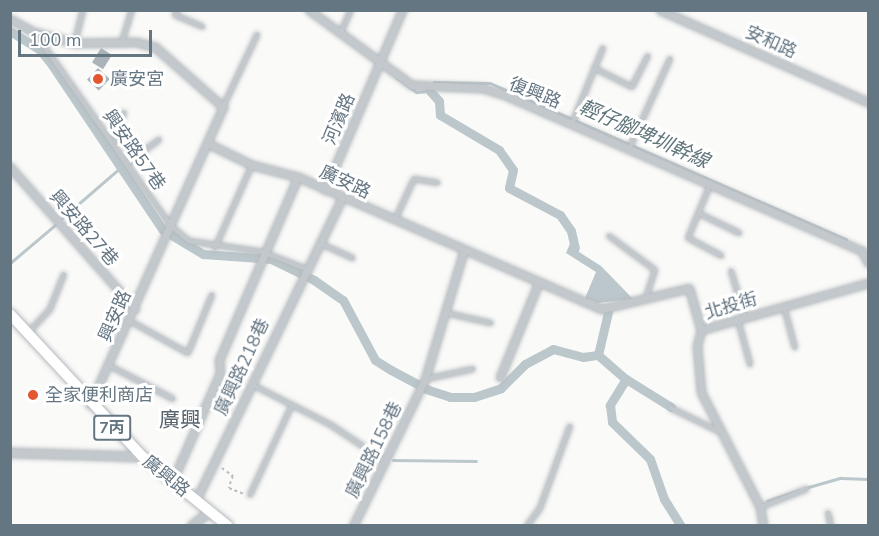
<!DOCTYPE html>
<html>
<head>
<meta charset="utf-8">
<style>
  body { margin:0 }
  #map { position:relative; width:879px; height:536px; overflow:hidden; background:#fafaf8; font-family:"Nunito Sans","Noto Sans TC",sans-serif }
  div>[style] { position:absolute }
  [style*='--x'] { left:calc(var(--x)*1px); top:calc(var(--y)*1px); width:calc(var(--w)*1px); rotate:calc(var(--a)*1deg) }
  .water>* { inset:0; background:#bbc7cb }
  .stream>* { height:3px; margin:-1.5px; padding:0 1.5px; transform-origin:1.5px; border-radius:1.5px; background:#bbc7cb }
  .canal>* { height:9px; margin:-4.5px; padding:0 4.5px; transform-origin:4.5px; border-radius:4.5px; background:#bbc7cb }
  .building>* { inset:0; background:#aab3b9; transform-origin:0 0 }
  .path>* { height:1.5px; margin-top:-0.75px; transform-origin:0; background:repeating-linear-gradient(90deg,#bbbfc2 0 3px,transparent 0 6px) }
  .roads { filter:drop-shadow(0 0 2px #b5babe) drop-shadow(0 0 2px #b5babe) }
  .service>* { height:4px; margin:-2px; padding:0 2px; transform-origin:2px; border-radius:2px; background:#c3c8cc }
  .minor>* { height:7px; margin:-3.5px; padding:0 3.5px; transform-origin:3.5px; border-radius:3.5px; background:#c3c8cc }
  .tertiary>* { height:8px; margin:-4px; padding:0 4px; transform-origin:4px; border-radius:4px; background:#c3c8cc }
  .primary>* { height:10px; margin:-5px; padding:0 5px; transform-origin:5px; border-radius:5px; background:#fff }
  .dots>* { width:16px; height:16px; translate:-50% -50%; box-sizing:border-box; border:3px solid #fff; border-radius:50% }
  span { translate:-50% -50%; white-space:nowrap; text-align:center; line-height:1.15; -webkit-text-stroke:6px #fff; paint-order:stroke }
  .shield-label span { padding:2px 4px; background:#fff; border:2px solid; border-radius:4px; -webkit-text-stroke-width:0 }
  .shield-label { font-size:16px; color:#657683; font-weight:700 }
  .street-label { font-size:18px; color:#657683 }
  .poi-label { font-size:18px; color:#657683 }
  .left { translate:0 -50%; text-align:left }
  .water-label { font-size:20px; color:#60757c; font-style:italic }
  .quarter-label { font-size:21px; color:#57646e }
  .frame { position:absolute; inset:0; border:12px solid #657683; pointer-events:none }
  .scale { position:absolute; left:18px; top:30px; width:134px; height:27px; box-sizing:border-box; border:3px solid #657683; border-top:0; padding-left:8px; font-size:18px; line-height:21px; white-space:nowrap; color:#657683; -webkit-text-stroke:4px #fff; paint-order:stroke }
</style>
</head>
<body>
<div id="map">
  <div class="water">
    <div style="clip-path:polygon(575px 232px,579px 252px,601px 266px,633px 299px,598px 303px,585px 298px,596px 272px,566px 253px)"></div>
  </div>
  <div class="stream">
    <div style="--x:396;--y:77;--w:25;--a:37"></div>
    <div style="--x:416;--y:92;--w:14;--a:-4"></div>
    <div style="--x:430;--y:91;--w:10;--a:-66"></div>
    <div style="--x:434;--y:82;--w:56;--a:1"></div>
    <div style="--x:490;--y:83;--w:389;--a:23.7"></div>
    <div style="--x:62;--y:218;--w:79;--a:-40.9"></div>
    <div style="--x:10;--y:263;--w:59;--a:-40.2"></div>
    <div style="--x:393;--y:460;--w:83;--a:0.7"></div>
    <div style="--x:805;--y:488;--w:37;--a:-16"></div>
    <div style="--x:841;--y:478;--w:27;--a:2"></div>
    <div style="--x:767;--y:501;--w:34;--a:-19"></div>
  </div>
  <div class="canal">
    <div style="--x:10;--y:31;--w:36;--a:32"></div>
    <div style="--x:40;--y:50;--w:19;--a:51"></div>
    <div style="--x:52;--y:65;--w:199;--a:56.1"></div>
    <div style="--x:163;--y:230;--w:47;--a:31"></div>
    <div style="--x:203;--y:254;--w:68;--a:4.2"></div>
    <div style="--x:271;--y:259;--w:48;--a:26"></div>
    <div style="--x:314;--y:280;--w:35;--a:35"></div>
    <div style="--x:343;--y:300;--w:68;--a:61.9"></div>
    <div style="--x:375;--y:360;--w:19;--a:32"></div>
    <div style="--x:391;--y:370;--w:40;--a:28"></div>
    <div style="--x:426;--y:389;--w:25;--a:18"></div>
    <div style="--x:450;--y:397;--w:24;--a:0"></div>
    <div style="--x:474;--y:397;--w:28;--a:-18"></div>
    <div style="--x:501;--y:388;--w:34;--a:-45"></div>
    <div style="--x:525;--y:364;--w:32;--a:-28"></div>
    <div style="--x:553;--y:349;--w:31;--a:15"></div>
    <div style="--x:583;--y:357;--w:15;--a:-8"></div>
    <div style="--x:430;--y:91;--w:13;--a:48"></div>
    <div style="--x:439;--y:101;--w:14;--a:86"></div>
    <div style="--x:440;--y:115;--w:69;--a:30.7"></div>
    <div style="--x:499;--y:150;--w:24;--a:55"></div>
    <div style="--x:513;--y:170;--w:18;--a:103"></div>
    <div style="--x:509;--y:188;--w:58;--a:27.9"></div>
    <div style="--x:560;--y:215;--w:19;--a:55"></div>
    <div style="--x:571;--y:231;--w:17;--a:77"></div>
    <div style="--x:598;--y:355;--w:37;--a:41"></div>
    <div style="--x:626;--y:379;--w:31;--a:122"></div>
    <div style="--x:610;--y:405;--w:17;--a:83"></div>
    <div style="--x:612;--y:422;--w:53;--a:44.2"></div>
    <div style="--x:650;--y:459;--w:42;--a:70.7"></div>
    <div style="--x:664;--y:499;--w:32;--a:58"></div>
    <div style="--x:598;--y:355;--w:44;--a:-76.9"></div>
    <div style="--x:626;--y:379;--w:53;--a:31.9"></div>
  </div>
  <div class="building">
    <div style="left:101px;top:48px;width:13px;height:17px;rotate:32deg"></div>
    <div style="left:98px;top:68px;width:16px;height:16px;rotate:43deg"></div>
  </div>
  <div class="path">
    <div style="--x:222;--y:468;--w:14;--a:36"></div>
    <div style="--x:233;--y:476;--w:13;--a:108"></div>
    <div style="--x:229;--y:488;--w:16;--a:22"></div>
  </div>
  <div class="roads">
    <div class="service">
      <div style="--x:177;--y:10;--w:5;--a:112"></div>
      <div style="--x:175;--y:15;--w:30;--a:23"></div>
      <div style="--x:342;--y:30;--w:22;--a:-66"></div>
      <div style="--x:34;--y:32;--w:237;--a:54.8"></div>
      <div style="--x:171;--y:226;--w:23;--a:40"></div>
      <div style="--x:189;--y:241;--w:75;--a:8.5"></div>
      <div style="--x:263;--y:252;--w:46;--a:21.6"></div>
      <div style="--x:75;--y:42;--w:33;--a:-76"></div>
      <div style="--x:122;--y:42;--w:34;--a:-73"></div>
      <div style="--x:594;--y:68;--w:42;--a:26.6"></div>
      <div style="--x:632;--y:87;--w:35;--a:-63"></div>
      <div style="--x:223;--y:107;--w:80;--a:-64.7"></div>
      <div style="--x:572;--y:124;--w:82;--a:-67.8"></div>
      <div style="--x:114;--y:143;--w:32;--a:-72"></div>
      <div style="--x:629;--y:149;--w:99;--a:-65.5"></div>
      <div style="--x:128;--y:163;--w:39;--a:-37"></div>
      <div style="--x:710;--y:185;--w:57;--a:112.5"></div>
      <div style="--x:688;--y:238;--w:38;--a:28"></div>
      <div style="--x:698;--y:213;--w:46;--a:26"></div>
      <div style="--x:395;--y:220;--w:45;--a:-65.1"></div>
      <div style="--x:414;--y:179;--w:24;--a:9"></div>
      <div style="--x:609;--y:236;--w:57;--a:36.5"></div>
      <div style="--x:655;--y:270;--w:32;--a:108"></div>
      <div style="--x:319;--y:243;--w:37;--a:24"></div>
      <div style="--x:215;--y:248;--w:91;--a:-66"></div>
      <div style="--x:731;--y:271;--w:48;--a:73.1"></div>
      <div style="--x:784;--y:307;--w:42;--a:75"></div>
      <div style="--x:446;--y:313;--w:46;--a:12.5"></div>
      <div style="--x:738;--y:320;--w:46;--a:74.7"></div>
      <div style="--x:130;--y:321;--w:66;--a:28.9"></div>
      <div style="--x:188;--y:353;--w:63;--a:-67.5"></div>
      <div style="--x:28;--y:333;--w:33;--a:-47"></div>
      <div style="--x:50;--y:309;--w:37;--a:-68"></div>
      <div style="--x:110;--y:366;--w:71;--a:27.6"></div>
      <div style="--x:426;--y:379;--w:48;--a:-12"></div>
      <div style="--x:251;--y:384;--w:90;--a:27.1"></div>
      <div style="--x:331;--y:425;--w:65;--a:33.7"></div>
      <div style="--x:671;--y:408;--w:52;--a:26.1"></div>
      <div style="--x:250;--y:495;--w:99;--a:-65"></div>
      <div style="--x:761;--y:507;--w:49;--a:-21.4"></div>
      <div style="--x:828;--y:513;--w:13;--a:77"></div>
      <div style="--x:527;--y:526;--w:22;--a:-54"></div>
      <div style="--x:540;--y:508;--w:87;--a:-69.9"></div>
    </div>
    <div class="minor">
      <div style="--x:309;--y:10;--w:127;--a:36.1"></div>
      <div style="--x:412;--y:85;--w:70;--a:2.5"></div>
      <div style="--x:482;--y:88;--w:24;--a:17"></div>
      <div style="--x:505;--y:95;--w:390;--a:23.6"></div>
      <div style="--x:862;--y:251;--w:13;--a:63"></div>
      <div style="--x:660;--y:10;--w:227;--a:23.9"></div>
      <div style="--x:10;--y:19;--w:26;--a:29"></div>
      <div style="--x:33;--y:32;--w:43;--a:14.7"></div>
      <div style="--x:75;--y:43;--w:61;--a:-0.9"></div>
      <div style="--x:136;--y:42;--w:20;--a:15"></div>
      <div style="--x:155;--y:47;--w:91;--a:41.4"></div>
      <div style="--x:223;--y:107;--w:326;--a:114.1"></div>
      <div style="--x:209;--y:144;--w:48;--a:26"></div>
      <div style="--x:252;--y:165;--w:48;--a:14.6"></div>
      <div style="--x:298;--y:177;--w:331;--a:23.5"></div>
      <div style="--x:601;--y:309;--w:90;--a:-13.4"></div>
      <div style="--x:689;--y:288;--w:44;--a:74.1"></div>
      <div style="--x:10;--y:167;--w:189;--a:48.6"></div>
      <div style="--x:325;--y:190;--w:196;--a:-66.8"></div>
      <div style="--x:500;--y:377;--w:100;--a:-67.8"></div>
      <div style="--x:172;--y:482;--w:119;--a:-66.2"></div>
      <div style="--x:220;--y:373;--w:13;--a:-94"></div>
      <div style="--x:219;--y:360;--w:199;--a:-66.7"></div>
      <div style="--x:196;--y:500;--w:335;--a:-64.2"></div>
      <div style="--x:353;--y:526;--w:164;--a:-63.9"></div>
      <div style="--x:425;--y:379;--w:135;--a:-73.2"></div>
      <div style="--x:763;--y:526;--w:19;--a:-99"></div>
      <div style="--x:760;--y:507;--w:129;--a:-117.2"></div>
      <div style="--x:701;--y:392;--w:46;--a:-95"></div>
      <div style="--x:697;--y:346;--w:16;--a:-76"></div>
      <div style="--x:701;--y:330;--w:173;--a:-15.7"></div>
    </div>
    <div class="tertiary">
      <div style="--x:10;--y:453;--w:133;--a:1.7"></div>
      <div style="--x:192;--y:526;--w:22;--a:-39"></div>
    </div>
    <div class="primary">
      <div style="--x:10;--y:314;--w:195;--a:47.1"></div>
      <div style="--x:143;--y:457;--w:109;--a:39.1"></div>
    </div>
  </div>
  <div class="dots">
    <div style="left:98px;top:79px;background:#e4572e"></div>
    <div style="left:33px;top:395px;background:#e4572e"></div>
  </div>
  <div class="shield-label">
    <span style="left:112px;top:428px">7丙</span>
  </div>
  <div class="street-label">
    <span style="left:771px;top:42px;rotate:24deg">安和路</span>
    <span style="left:535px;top:93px;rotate:22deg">復興路</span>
    <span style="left:339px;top:119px;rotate:-67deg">河濱路</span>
    <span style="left:134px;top:150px;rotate:55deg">興安路57巷</span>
    <span style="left:345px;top:182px;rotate:25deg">廣安路</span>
    <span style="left:84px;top:228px;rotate:49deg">興安路27巷</span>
    <span style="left:731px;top:306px;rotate:-16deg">北投街</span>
    <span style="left:115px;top:316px;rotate:-66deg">興安路</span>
    <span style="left:242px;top:367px;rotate:-65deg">廣興路218巷</span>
    <span style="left:374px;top:450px;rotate:-64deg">廣興路158巷</span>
    <span style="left:166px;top:476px;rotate:39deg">廣興路</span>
  </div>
  <div class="poi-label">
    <span class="left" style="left:110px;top:79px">廣安宮</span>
    <span class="left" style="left:45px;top:395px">全家便利商店</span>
  </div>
  <div class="water-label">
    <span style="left:644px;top:134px;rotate:24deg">輕仔腳埤圳幹線</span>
  </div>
  <div class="quarter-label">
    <span style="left:180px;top:420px">廣興</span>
  </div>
  <div class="frame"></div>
  <div class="scale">100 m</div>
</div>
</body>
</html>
